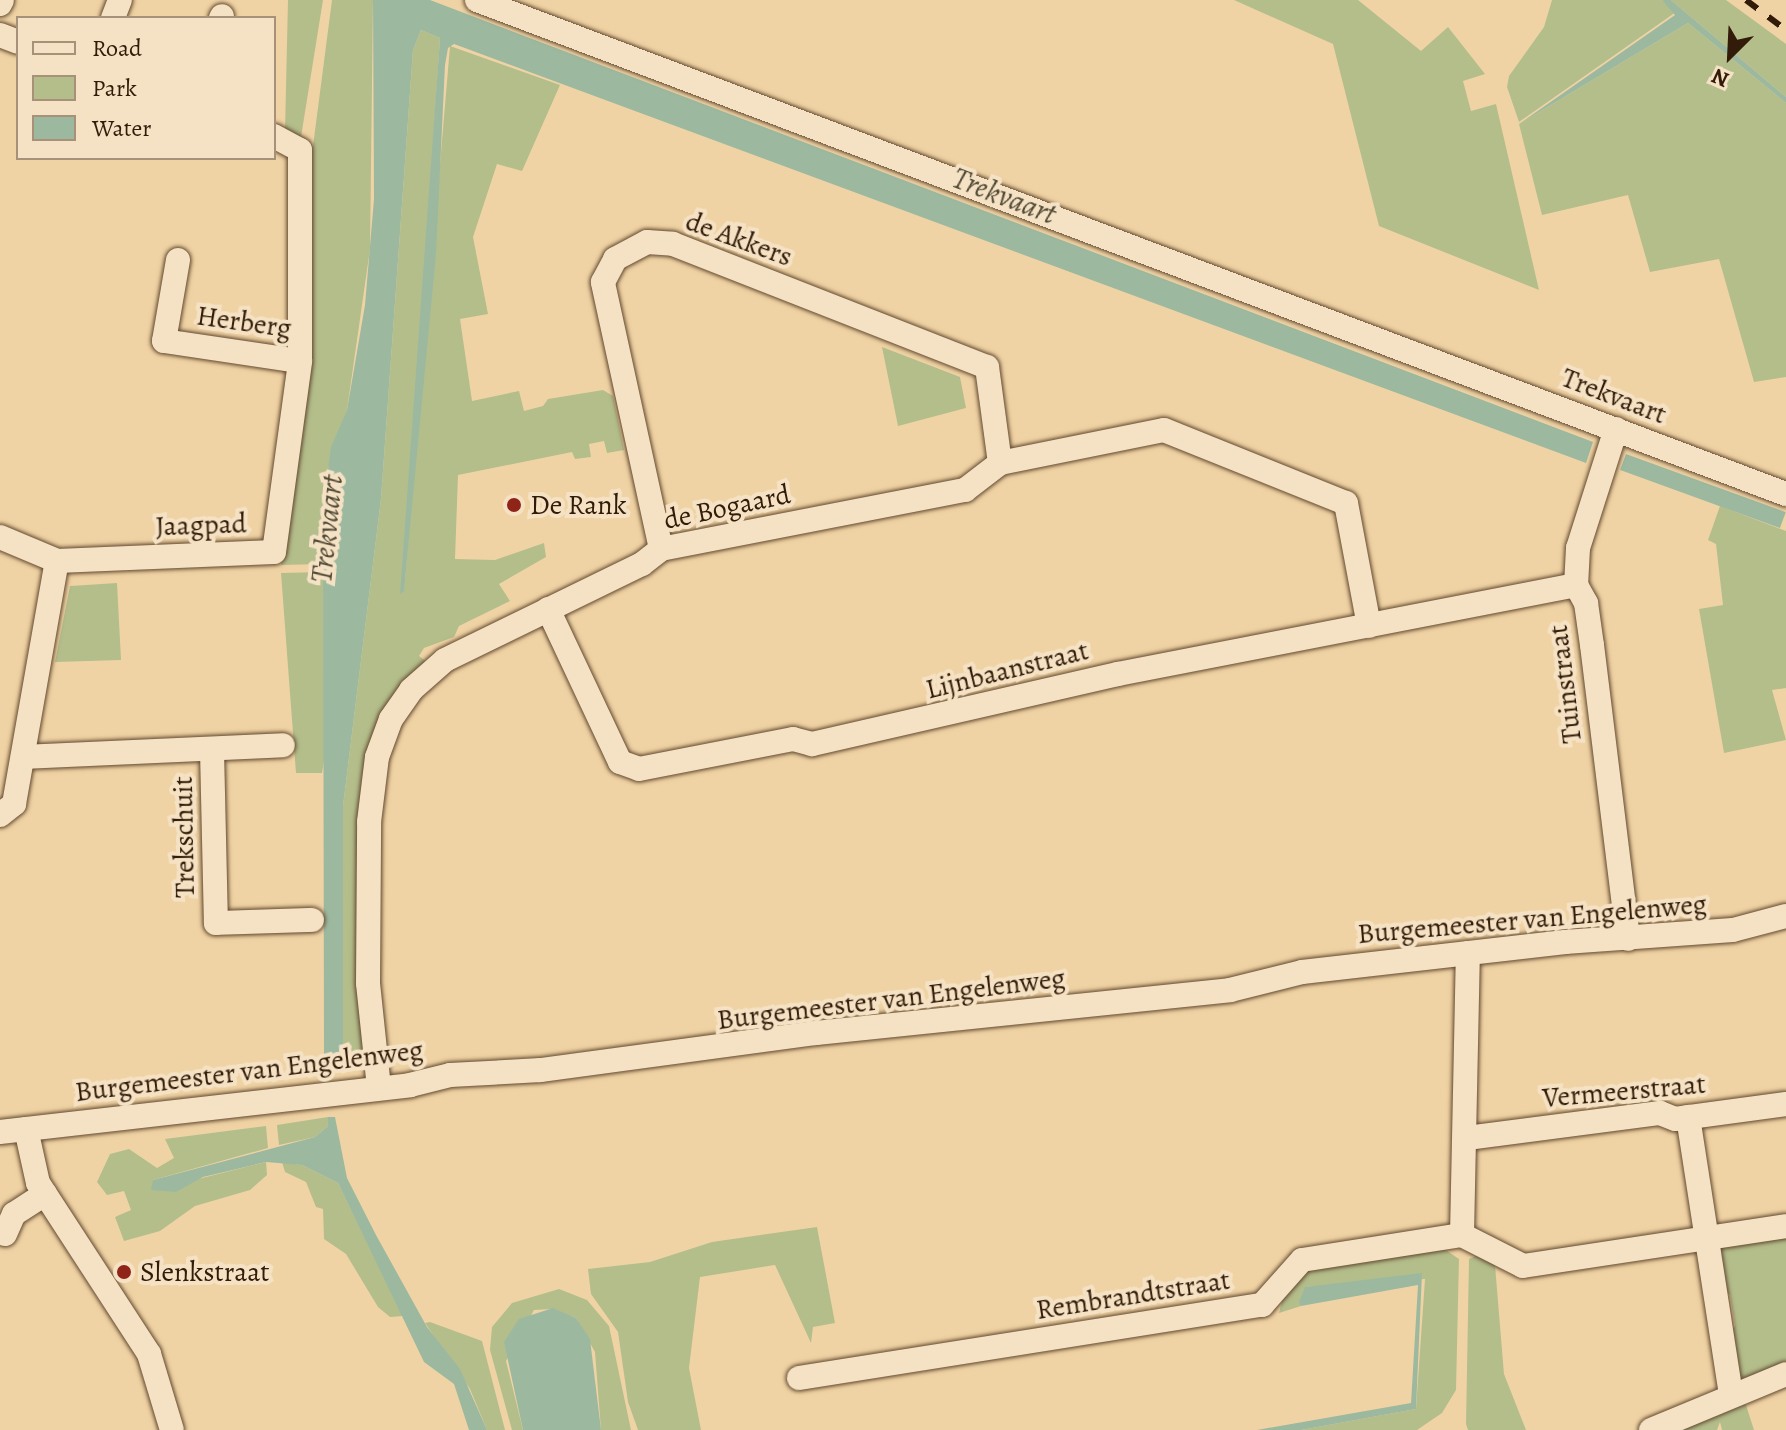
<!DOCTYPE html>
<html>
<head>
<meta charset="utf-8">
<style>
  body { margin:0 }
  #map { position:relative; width:1786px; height:1430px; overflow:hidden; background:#f0d3a4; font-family:Alegreya,serif }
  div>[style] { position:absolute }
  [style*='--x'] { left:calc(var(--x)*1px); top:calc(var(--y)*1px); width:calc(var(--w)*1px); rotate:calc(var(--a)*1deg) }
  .green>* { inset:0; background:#b4be8b }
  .water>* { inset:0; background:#9cb9a0; transform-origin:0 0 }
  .roads { filter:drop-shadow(0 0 2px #62492f) drop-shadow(0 0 2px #62492f) }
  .minor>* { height:24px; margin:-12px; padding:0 12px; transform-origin:12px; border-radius:12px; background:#f5e2c4 }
  .rail>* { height:6px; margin-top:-3px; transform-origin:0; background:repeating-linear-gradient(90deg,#321b08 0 14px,transparent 0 28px) }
  .dots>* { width:22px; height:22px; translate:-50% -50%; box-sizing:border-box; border:4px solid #f5e2c4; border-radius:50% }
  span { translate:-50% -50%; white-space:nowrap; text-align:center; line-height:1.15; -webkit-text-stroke:8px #f5e2c4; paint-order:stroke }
  .street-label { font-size:28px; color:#321b08 }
  .poi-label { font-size:28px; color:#321b08 }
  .left { translate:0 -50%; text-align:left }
  .water-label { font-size:30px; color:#524a36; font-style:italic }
  .legend { position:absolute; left:16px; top:16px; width:260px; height:144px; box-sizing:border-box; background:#f5e2c4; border:2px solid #a79279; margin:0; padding:10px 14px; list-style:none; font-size:24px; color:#321b08 }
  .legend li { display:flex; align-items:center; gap:16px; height:40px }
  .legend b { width:40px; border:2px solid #a79279 }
  .north { position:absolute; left:1690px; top:16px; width:80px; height:80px; -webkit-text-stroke:6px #f5e2c4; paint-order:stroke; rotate:204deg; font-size:22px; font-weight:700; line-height:32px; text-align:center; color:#321b08 }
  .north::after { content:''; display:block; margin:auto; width:28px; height:36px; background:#321b08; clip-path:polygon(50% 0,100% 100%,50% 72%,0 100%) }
</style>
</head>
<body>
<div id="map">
  <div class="green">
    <div style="clip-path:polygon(288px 0,323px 0,301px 137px,285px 131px)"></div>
    <div style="clip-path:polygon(332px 0,373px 0,370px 249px,347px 410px,326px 475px,324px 564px,281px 565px,307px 154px,313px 146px)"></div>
    <div style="clip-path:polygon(1234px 0,1358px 0,1421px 51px,1448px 27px,1485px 74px,1463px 81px,1471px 111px,1496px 104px,1539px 290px,1379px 226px,1333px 44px)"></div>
    <div style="clip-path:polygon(1552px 0,1662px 0,1676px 12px,1519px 122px,1507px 87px,1509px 76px,1544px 27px)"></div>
    <div style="clip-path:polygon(1671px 0,1726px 0,1786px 44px,1786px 97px)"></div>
    <div style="clip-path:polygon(1688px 23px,1786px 103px,1786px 377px,1754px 382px,1719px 259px,1650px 272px,1628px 195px,1542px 215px,1519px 124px)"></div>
    <div style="clip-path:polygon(421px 30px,440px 38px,404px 591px,450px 46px,560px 85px,522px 171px,497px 164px,473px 237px,488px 314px,460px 319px,472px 401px,519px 391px,524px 411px,543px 406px,548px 399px,603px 390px,613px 396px,624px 450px,607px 453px,604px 441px,589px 444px,591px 457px,575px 459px,572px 452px,458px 475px,455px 559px,495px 560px,544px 543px,546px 557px,499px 584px,510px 601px,459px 626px,454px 637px,424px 648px,419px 656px,428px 663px,376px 728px,364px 1063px,341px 1064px,343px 806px,381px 499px,413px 50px)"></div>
    <div style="clip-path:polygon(882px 347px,960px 377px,966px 408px,898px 426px)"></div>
    <div style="clip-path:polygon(1720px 506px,1786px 531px,1786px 688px,1772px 690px,1786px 740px,1724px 753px,1699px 609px,1723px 605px,1716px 544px,1708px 540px)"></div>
    <div style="clip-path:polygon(324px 572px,324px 761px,322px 773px,296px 773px,281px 573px)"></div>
    <div style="clip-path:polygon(117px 583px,121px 660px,55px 662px,70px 586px)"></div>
    <div style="clip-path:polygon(328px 1117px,328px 1126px,315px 1137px,279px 1145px,277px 1125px)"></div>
    <div style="clip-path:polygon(266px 1126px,268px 1148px,153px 1180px,194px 1180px,266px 1162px,267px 1175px,250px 1190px,195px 1206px,160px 1231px,124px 1241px,115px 1217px,131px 1210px,124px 1191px,107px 1195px,97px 1182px,110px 1154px,129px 1149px,157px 1168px,174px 1158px,165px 1139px)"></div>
    <div style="clip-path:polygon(282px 1162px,302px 1165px,338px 1183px,403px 1316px,390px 1317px,378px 1307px,346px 1254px,324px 1239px,323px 1209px,316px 1207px,306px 1182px,285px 1172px)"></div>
    <div style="clip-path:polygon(817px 1227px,835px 1323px,813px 1327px,811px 1343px,775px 1265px,700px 1277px,689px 1368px,701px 1430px,638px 1430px,628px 1402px,618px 1332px,591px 1294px,588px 1269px,650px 1262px,712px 1242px)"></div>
    <div style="clip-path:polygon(1786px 1233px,1786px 1365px,1745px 1379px,1737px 1374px,1728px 1335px,1735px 1326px,1730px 1295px,1721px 1289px,1717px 1247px)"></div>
    <div style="clip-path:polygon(1443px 1248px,1459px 1259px,1456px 1390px,1442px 1413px,1417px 1430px,1301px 1430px,1416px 1409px,1425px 1279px,1306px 1287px,1301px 1306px,1279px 1313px,1284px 1293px,1305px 1268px)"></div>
    <div style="clip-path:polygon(1478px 1255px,1495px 1265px,1504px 1374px,1526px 1430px,1468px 1430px,1466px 1424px,1469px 1259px)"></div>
    <div style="clip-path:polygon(559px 1289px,587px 1300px,609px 1326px,631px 1430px,601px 1430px,595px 1352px,576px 1318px,553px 1309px,534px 1310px,506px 1361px,523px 1430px,512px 1430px,490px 1350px,492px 1327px,512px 1303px)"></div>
    <div style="clip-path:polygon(430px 1322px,482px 1341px,505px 1430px,487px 1430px,470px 1389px,425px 1323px)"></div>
    <div style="clip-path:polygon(1739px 1402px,1746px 1405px,1754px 1430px,1722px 1430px,1720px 1422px,1717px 1430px,1668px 1430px)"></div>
  </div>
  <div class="water">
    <div style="clip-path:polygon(373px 0,430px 0,1593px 442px,1586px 463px,454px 44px,448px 48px,445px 65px,436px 254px,404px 591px,400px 594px,440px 38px,421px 30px,413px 50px,381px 499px,343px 806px,343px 1061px,324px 1065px,323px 507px,331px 447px,347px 410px,365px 305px,374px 199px)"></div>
    <div style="clip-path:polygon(1662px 0,1671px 0,1786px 97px,1786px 103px,1688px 23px,1519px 124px,1675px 15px)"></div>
    <div style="left:1626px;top:454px;width:170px;height:17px;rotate:20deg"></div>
    <div style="clip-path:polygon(328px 1117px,335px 1117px,347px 1178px,376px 1235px,427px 1327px,460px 1369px,487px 1430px,469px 1430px,454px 1384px,424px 1362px,338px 1183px,302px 1165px,266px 1162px,203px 1177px,176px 1192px,151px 1190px,153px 1180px,315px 1137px,328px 1126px)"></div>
    <div style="clip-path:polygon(1422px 1273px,1416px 1409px,1301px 1430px,1257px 1430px,1411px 1403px,1418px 1285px,1301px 1306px,1299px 1302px,1305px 1287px)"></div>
    <div style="clip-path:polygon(553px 1308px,576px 1318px,590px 1339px,601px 1430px,523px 1430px,504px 1342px,519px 1319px)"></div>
  </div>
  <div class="roads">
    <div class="minor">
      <div style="--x:477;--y:0;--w:1399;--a:20.68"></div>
      <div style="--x:0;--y:4;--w:4;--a:-63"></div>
      <div style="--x:113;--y:18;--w:19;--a:-69"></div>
      <div style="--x:221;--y:18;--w:2;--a:-63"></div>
      <div style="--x:0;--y:35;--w:19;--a:21"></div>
      <div style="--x:178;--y:260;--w:82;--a:99.8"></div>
      <div style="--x:164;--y:341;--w:137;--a:8.4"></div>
      <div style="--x:1616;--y:429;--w:125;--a:107.7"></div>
      <div style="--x:1578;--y:548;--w:37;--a:93"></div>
      <div style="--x:1576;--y:585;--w:21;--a:61"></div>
      <div style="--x:1586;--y:603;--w:42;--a:81.9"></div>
      <div style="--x:1592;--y:645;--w:296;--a:83"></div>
      <div style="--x:0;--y:537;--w:62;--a:22.8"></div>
      <div style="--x:661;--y:549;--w:273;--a:-102.3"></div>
      <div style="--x:603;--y:282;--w:26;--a:-62"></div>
      <div style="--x:615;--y:259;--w:36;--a:-28"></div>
      <div style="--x:647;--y:242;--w:26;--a:4"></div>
      <div style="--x:673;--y:244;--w:337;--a:21.4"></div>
      <div style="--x:987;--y:367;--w:97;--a:82.3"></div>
      <div style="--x:548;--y:609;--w:169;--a:64.8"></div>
      <div style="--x:620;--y:762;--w:20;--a:20"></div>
      <div style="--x:639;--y:769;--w:157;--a:-11"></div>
      <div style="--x:793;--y:739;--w:20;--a:15"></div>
      <div style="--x:812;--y:744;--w:314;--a:-12.9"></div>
      <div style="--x:1118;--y:674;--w:467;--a:-11"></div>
      <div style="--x:212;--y:750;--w:173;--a:88.7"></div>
      <div style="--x:216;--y:923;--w:96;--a:-1.8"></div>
      <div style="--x:23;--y:757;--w:260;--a:-2.6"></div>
      <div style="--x:0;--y:815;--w:18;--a:-38"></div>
      <div style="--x:14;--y:804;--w:247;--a:-80"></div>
      <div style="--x:57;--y:561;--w:217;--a:-2.4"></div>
      <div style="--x:274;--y:552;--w:193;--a:-82.2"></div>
      <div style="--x:300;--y:361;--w:211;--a:-90"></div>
      <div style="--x:300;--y:150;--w:30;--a:-152"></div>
      <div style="--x:379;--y:1088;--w:106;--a:-96"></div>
      <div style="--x:368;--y:983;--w:161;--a:-89.6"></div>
      <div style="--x:369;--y:822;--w:65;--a:-83"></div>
      <div style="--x:377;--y:757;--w:40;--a:-69.8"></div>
      <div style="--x:391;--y:719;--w:35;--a:-55"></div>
      <div style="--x:411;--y:690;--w:45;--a:-41.4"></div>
      <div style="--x:445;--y:660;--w:219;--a:-26"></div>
      <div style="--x:642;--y:564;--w:24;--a:-38"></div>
      <div style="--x:661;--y:549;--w:310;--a:-11"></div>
      <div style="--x:965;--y:490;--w:44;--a:-37.6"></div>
      <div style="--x:1000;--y:463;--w:167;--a:-11.4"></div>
      <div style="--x:1164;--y:430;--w:196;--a:21.9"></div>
      <div style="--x:1346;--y:503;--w:125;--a:79.4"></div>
      <div style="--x:1688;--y:1117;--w:281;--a:81.2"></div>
      <div style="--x:26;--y:1129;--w:55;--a:77.5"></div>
      <div style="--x:38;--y:1183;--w:204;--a:57"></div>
      <div style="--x:149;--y:1354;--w:79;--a:73.2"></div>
      <div style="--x:0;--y:1132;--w:413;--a:-6.5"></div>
      <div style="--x:410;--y:1085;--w:41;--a:-14"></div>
      <div style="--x:450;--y:1075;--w:91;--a:-3.1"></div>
      <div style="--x:541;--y:1070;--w:277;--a:-7.7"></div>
      <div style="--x:816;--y:1033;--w:416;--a:-5.9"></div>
      <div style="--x:1230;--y:990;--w:74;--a:-14"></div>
      <div style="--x:1302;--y:972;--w:265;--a:-6.5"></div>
      <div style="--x:1565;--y:942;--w:168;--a:-4.1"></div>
      <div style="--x:1733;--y:930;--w:55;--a:-14.8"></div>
      <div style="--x:1467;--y:1138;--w:195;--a:-7.4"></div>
      <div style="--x:1660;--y:1113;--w:16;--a:22"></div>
      <div style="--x:1675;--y:1119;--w:112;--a:-7.7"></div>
      <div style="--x:5;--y:1234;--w:22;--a:-66"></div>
      <div style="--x:14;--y:1214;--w:37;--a:-33"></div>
      <div style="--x:1462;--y:1235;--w:68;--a:26.9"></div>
      <div style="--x:1523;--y:1266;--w:266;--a:-8.6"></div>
      <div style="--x:1462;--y:1235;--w:282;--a:-88.8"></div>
      <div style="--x:799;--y:1378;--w:469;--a:-9"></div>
      <div style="--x:1262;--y:1305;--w:60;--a:-48.4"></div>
      <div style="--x:1302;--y:1260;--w:162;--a:-8.9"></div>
      <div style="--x:1651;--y:1430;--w:146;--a:-22.5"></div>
    </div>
  </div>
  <div class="rail">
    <div style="--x:1746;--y:0;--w:50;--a:36.9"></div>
  </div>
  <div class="dots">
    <div style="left:514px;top:505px;background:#8f2418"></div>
    <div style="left:124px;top:1272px;background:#8f2418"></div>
  </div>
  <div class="street-label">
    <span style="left:739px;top:239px;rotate:20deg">de Akkers</span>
    <span style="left:244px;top:322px;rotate:8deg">Herberg</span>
    <span style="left:1614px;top:396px;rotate:21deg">Trekvaart</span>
    <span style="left:727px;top:507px;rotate:-12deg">de Bogaard</span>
    <span style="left:201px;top:525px;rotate:-2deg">Jaagpad</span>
    <span style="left:1007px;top:670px;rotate:-14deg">Lijnbaanstraat</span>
    <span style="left:1565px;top:684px;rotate:-97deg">Tuinstraat</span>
    <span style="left:184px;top:837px;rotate:-91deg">Trekschuit</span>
    <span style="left:1532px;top:919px;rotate:-5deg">Burgemeester van Engelenweg</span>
    <span style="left:891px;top:999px;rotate:-7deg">Burgemeester van Engelenweg</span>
    <span style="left:249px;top:1071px;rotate:-7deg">Burgemeester van Engelenweg</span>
    <span style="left:1624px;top:1091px;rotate:-5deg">Vermeerstraat</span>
    <span style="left:1133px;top:1295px;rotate:-9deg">Rembrandtstraat</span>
  </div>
  <div class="poi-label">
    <span class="left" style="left:530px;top:505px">De Rank</span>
    <span class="left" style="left:140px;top:1272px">Slenkstraat</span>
  </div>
  <div class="water-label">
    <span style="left:1004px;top:196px;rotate:21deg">Trekvaart</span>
    <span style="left:327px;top:529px;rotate:-84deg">Trekvaart</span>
  </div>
  <ul class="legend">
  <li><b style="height:10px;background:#f5e2c4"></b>Road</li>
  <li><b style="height:22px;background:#b4be8b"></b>Park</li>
  <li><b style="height:22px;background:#9cb9a0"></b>Water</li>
  </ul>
  <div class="north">N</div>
</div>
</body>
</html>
